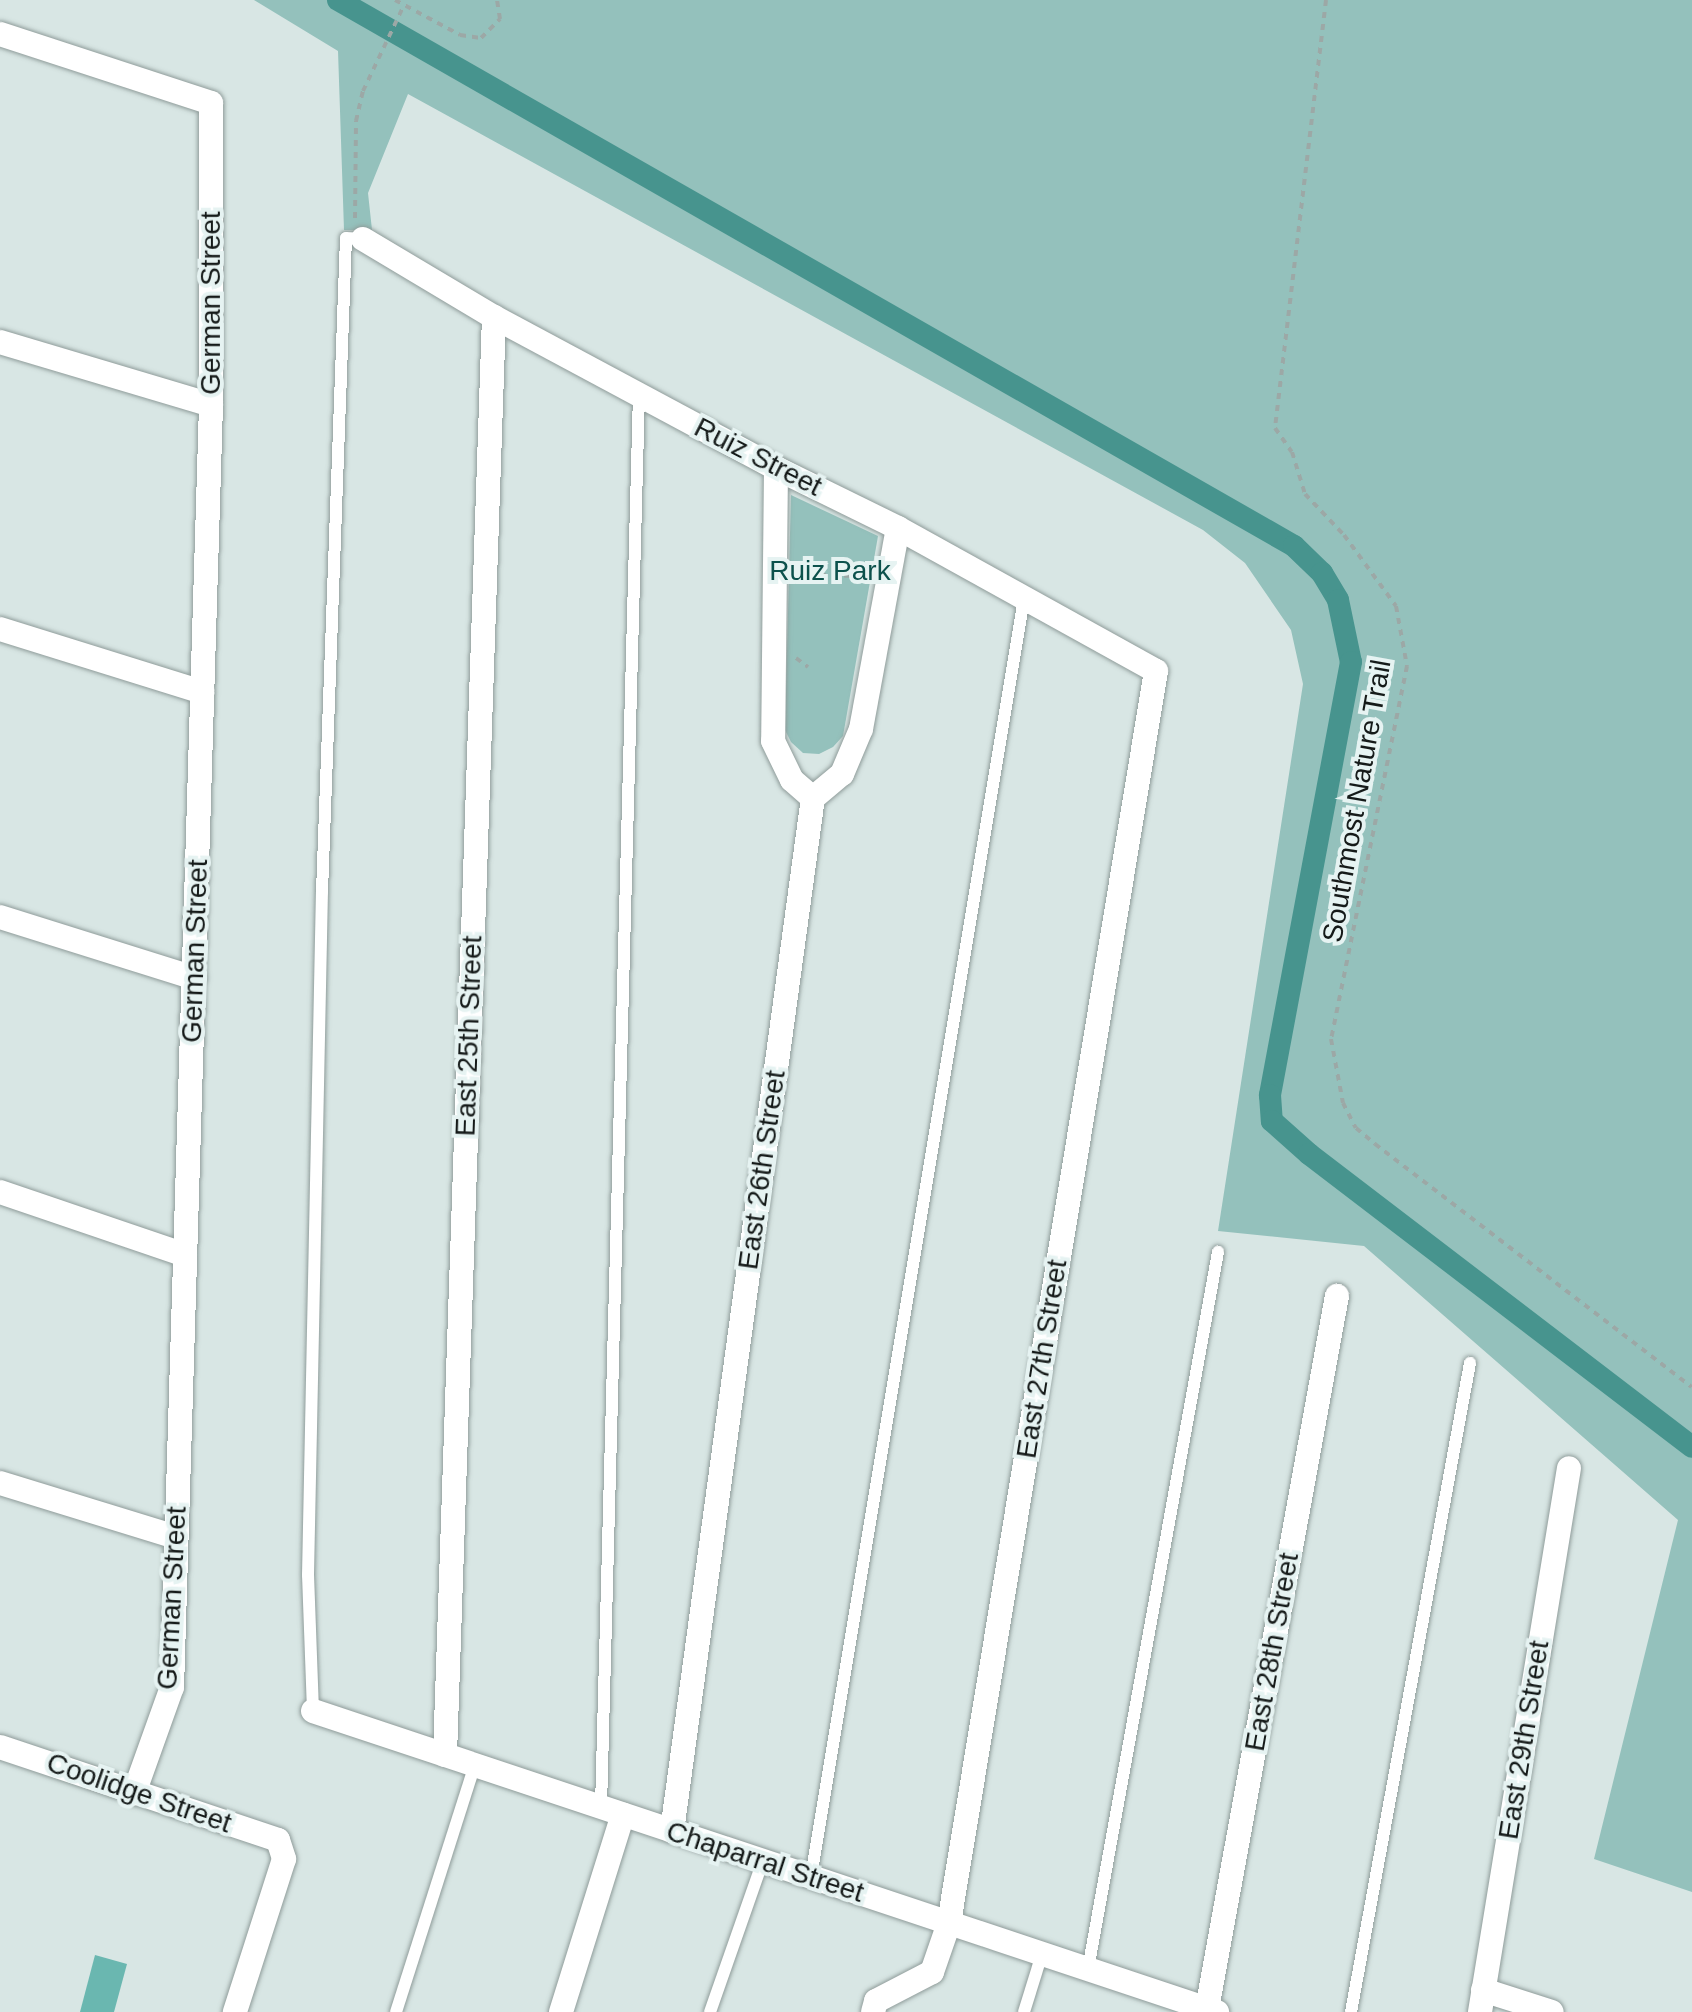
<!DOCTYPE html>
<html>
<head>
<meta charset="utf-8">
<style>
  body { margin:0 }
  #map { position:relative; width:1692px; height:2012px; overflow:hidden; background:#d8e6e4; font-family:Helvetica,sans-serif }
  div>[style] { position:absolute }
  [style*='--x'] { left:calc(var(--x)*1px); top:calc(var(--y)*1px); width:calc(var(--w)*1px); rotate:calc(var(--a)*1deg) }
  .green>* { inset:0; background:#94c1bc }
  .canal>* { height:22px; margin:-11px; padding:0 11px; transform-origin:11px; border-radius:11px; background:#47948e }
  .building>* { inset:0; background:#6ab7b0 }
  .path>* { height:4px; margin-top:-2px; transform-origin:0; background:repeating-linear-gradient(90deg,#9ca8a6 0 6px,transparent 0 12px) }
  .roads { filter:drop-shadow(0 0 2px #8f9c9a) drop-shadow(0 0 2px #8f9c9a) }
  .lane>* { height:12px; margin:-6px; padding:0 6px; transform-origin:6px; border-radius:6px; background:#fff }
  .street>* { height:24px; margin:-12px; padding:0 12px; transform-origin:12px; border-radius:12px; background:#fff }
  span { translate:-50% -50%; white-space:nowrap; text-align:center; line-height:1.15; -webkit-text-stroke:8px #e6f3f2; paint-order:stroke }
  .street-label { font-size:28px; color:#151a19 }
  .park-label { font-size:28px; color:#0c514c }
</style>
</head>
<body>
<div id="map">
  <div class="green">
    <div style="clip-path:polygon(254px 0,1692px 0,1692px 1892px,1594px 1859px,1678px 1520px,1364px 1246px,1218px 1231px,1303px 684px,1291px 630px,1245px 563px,1203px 530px,408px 94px,368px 193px,372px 230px,344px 230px,338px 51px)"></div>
    <div style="clip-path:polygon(791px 495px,878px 536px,843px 736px,833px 747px,819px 754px,803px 753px,791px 742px,785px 730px)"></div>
  </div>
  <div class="canal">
    <div style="--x:338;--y:0;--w:1101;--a:29.73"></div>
    <div style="--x:1294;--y:546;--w:39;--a:44"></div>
    <div style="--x:1322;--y:573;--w:31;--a:59"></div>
    <div style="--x:1338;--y:600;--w:63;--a:78.2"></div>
    <div style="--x:1351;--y:662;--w:441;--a:100.6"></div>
    <div style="--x:1270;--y:1095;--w:26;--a:86"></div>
    <div style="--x:1272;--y:1121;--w:50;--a:41.7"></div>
    <div style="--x:1309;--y:1154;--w:482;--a:37.4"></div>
  </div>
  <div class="building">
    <div style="clip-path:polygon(95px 1955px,127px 1964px,114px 2012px,80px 2012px)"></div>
  </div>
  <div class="path">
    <div style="--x:395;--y:0;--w:74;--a:28.3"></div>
    <div style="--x:460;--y:35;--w:21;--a:8"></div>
    <div style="--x:481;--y:38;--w:27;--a:-45"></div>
    <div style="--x:500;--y:19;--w:19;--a:-99"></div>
    <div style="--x:1326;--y:0;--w:431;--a:96.8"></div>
    <div style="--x:1275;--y:428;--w:29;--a:55"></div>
    <div style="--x:1292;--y:452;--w:44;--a:72.8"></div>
    <div style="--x:1305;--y:494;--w:57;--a:46.4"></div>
    <div style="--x:1344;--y:535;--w:88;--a:53.8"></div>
    <div style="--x:1396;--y:606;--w:61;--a:79.6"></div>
    <div style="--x:1407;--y:666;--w:381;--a:101.5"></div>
    <div style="--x:1331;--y:1039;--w:65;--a:79.4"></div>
    <div style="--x:1343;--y:1103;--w:28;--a:63"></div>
    <div style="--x:1356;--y:1128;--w:25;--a:40"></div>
    <div style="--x:1375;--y:1144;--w:399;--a:37.5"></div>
    <div style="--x:355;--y:218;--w:97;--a:-89.4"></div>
    <div style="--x:356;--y:121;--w:31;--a:-77"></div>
    <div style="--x:363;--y:91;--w:95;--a:-64.5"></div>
    <div style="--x:796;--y:574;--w:57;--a:2"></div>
    <div style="--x:796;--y:658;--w:15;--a:37"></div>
  </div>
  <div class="roads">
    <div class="lane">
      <div style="--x:313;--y:1711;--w:136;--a:-92.1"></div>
      <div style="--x:308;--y:1575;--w:683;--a:-88.83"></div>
      <div style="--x:322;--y:892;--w:654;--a:-87.9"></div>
      <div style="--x:346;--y:238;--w:17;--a:3"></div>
      <div style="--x:601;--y:1807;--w:1413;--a:-88.46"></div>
      <div style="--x:811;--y:1877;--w:1297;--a:-80.54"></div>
      <div style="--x:1088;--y:1969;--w:729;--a:-79.72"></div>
      <div style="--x:396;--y:2012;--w:259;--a:-72.3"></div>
      <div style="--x:710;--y:2012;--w:160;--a:-70.7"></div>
      <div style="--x:1024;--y:2012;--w:61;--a:-72.8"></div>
      <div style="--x:1351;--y:2012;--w:660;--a:-79.61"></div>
    </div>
    <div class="street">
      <div style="--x:0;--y:34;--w:222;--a:18.1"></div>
      <div style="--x:211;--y:103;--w:302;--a:90"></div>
      <div style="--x:211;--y:405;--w:1283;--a:91.74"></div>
      <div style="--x:172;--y:1687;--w:113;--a:109.7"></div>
      <div style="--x:363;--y:239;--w:152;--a:30.8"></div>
      <div style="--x:494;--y:317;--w:320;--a:28.2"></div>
      <div style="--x:776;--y:468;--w:136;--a:26.2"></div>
      <div style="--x:898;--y:528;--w:295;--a:29"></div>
      <div style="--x:1156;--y:671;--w:1269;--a:99.39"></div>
      <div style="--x:949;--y:1923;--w:52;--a:109.1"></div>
      <div style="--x:932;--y:1972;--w:63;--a:152.6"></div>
      <div style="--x:876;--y:2001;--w:11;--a:105"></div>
      <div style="--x:0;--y:342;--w:220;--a:16.6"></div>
      <div style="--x:776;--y:468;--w:273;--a:90.6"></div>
      <div style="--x:773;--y:741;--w:43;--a:64"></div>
      <div style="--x:792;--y:780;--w:28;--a:41"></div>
      <div style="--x:0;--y:629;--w:212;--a:17.3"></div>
      <div style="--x:0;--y:917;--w:204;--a:17.4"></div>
      <div style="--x:0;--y:1192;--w:195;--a:18.8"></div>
      <div style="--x:0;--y:1483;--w:183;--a:17.1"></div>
      <div style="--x:313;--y:1711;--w:953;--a:18.42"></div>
      <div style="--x:0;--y:1747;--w:293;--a:18.5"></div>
      <div style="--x:278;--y:1840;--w:20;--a:72"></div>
      <div style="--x:284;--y:1859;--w:161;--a:107.8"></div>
      <div style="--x:445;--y:1755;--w:1439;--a:-88.05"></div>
      <div style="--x:672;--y:1831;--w:1043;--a:-82.23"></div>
      <div style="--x:813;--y:798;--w:38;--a:-40"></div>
      <div style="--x:842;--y:774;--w:49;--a:-67.1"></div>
      <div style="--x:861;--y:729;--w:204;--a:-79.6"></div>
      <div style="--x:1483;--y:1990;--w:72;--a:17.7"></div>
      <div style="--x:1207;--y:2009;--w:725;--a:-79.67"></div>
      <div style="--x:561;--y:2012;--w:207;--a:-72.6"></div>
      <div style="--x:1480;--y:2012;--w:551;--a:-80.71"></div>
    </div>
  </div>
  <div class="street-label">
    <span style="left:211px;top:303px;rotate:-90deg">German Street</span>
    <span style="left:758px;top:457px;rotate:27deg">Ruiz Street</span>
    <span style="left:1357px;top:801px;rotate:-80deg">Southmost Nature Trail</span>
    <span style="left:195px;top:951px;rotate:-88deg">German Street</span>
    <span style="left:469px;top:1036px;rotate:-88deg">East 25th Street</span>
    <span style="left:762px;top:1170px;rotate:-82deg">East 26th Street</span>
    <span style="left:1042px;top:1359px;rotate:-81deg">East 27th Street</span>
    <span style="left:172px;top:1598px;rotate:-87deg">German Street</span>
    <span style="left:1272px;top:1652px;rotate:-80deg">East 28th Street</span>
    <span style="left:1524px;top:1740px;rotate:-81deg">East 29th Street</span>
    <span style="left:139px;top:1793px;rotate:19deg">Coolidge Street</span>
    <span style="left:765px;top:1862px;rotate:18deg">Chaparral Street</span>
  </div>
  <div class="park-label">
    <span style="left:830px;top:571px">Ruiz Park</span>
  </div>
</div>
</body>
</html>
